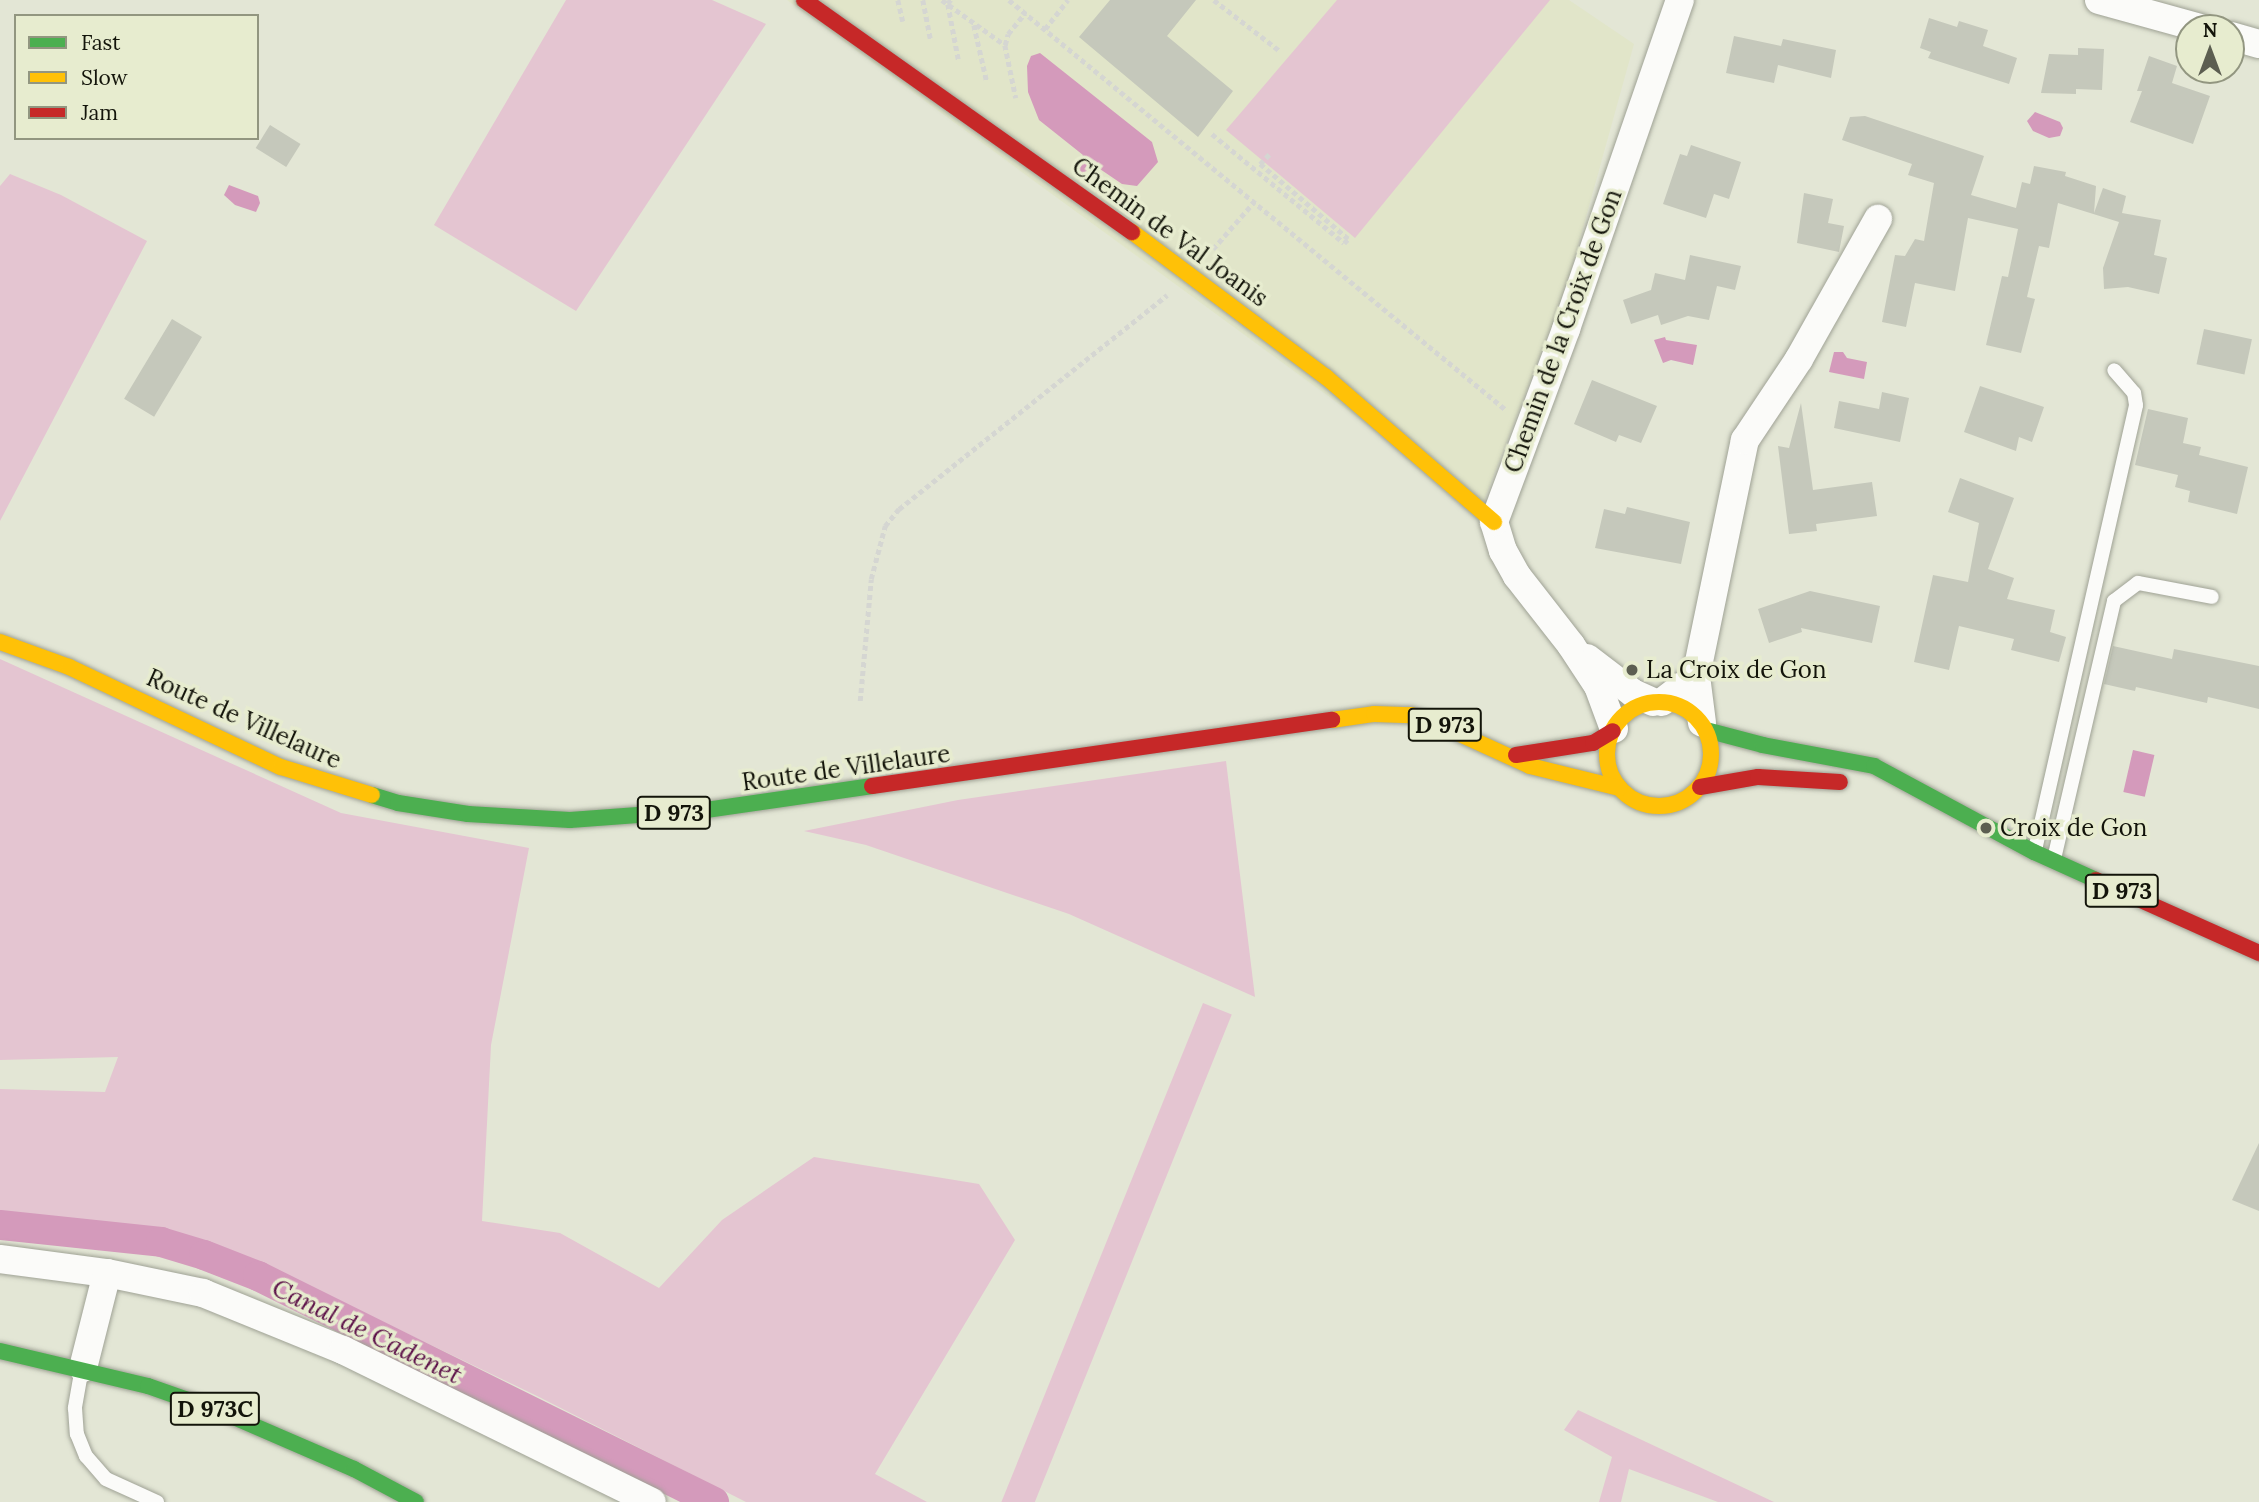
<!DOCTYPE html>
<html>
<head>
<meta charset="utf-8">
<style>
  body { margin:0 }
  #map { position:relative; width:2259px; height:1502px; overflow:hidden; background:#e3e6d5; font-family:Lora,serif }
  div>[style] { position:absolute }
  [style*='--x'] { left:calc(var(--x)*1px); top:calc(var(--y)*1px); width:calc(var(--w)*1px); rotate:calc(var(--a)*1deg) }
  .built>* { inset:0; background:#e1e5c9 }
  .green>* { inset:0; background:#e4c5d1; transform-origin:0 0 }
  .water>* { inset:0; background:#d49abb; transform-origin:0 0 }
  .canal>* { height:30px; margin:-15px; padding:0 15px; transform-origin:15px; border-radius:15px; background:#d49abb }
  .building>* { inset:0; background:#c5c8bb; transform-origin:0 0 }
  .path>* { height:4.5px; margin-top:-2.25px; transform-origin:0; background:repeating-linear-gradient(90deg,#d5d6d2 0 5px,transparent 0 8.5px) }
  .roads { filter:drop-shadow(0 0 2px #9fa295) drop-shadow(0 0 2px #9fa295) }
  .lane>* { height:14px; margin:-7px; padding:0 7px; transform-origin:7px; border-radius:7px; background:#fbfbf9 }
  .street>* { height:28px; margin:-14px; padding:0 14px; transform-origin:14px; border-radius:14px; background:#fbfbf9 }
  .fast>* { height:16px; margin:-8px; padding:0 8px; transform-origin:8px; border-radius:8px; background:#4caf50 }
  .slow>* { height:16px; margin:-8px; padding:0 8px; transform-origin:8px; border-radius:8px; background:#ffc107 }
  .slow>.ring { margin:-8px; padding:0; box-sizing:content-box; background:none; border:16px solid #ffc107; border-radius:50% }
  .jam>* { height:16px; margin:-8px; padding:0 8px; transform-origin:8px; border-radius:8px; background:#c62828 }
  .dots>* { width:19px; height:19px; translate:-50% -50%; box-sizing:border-box; border:4px solid #e7eccf; border-radius:50% }
  span { translate:-50% -50%; white-space:nowrap; text-align:center; line-height:1.15; -webkit-text-stroke:7px #e7eccf; paint-order:stroke }
  .shield-label span { padding:2px 5px; background:#e7eccf; border:2px solid; border-radius:5px; -webkit-text-stroke-width:0 }
  .shield-label { font-size:23px; color:#13140a; font-weight:700 }
  .street-label { font-size:24px; color:#13140a }
  .poi-label { font-size:24px; color:#13140a }
  .left { translate:0 -50%; text-align:left }
  .water-label { font-size:26px; color:#5d1249; font-style:italic }
  .legend { position:absolute; left:14px; top:14px; width:245px; height:126px; box-sizing:border-box; background:#e7eccf; border:2px solid #929680; margin:0; padding:9px 12px; list-style:none; font-size:21px; color:#13140a }
  .legend li { display:flex; align-items:center; gap:14px; height:35px }
  .legend b { width:35px; border:2px solid #929680 }
  .north { position:absolute; left:2175px; top:14px; width:70px; height:70px; box-sizing:border-box; background:#e7eccf; border:2px solid #929680; border-radius:50%; rotate:0deg; font-size:19px; font-weight:700; line-height:28px; text-align:center; color:#13140a }
  .north::after { content:''; display:block; margin:auto; width:24px; height:32px; background:#5c5e51; clip-path:polygon(50% 0,100% 100%,50% 72%,0 100%) }
</style>
</head>
<body>
<div id="map">
  <div class="built">
    <div style="clip-path:polygon(787px 0,1569px 0,1634px 44px,1566px 289px,1481px 508px)"></div>
  </div>
  <div class="green">
    <div style="clip-path:polygon(566px 0,712px 0,766px 24px,576px 311px,434px 225px)"></div>
    <div style="clip-path:polygon(1337px 0,1550px 0,1355px 238px,1226px 130px)"></div>
    <div style="clip-path:polygon(10px 174px,61px 195px,147px 241px,0 521px,0 186px)"></div>
    <div style="clip-path:polygon(0 659px,341px 813px,529px 848px,491px 1045px,482px 1221px,560px 1233px,659px 1288px,722px 1220px,814px 1157px,979px 1184px,1015px 1240px,875px 1474px,927px 1502px,746px 1502px,537px 1396px,329px 1296px,220px 1249px,165px 1231px,0 1212px,0 1089px,105px 1092px,118px 1057px,0 1060px)"></div>
    <div style="clip-path:polygon(1226px 761px,1255px 997px,1069px 914px,866px 845px,804px 831px,958px 800px)"></div>
    <div style="left:1203px;top:1003px;width:31px;height:546px;rotate:22deg"></div>
    <div style="clip-path:polygon(1578px 1410px,1774px 1502px,1718px 1502px,1629px 1469px,1621px 1502px,1599px 1502px,1612px 1457px,1564px 1430px)"></div>
  </div>
  <div class="water">
    <div style="clip-path:polygon(1040px 53px,1152px 142px,1158px 162px,1137px 186px,1122px 184px,1097px 167px,1088px 179px,1075px 167px,1083px 155px,1039px 120px,1028px 92px,1027px 66px,1031px 56px)"></div>
    <div style="clip-path:polygon(2035px 112px,2060px 122px,2063px 128px,2060px 136px,2049px 138px,2033px 131px,2027px 121px)"></div>
    <div style="clip-path:polygon(229px 185px,258px 196px,260px 203px,256px 212px,235px 205px,224px 195px)"></div>
    <div style="clip-path:polygon(1665px 337px,1666px 340px,1697px 345px,1693px 365px,1671px 360px,1663px 363px,1654px 340px)"></div>
    <div style="clip-path:polygon(1834px 352px,1843px 352px,1847px 358px,1867px 362px,1864px 379px,1829px 372px)"></div>
    <div style="left:2133px;top:750px;width:22px;height:43px;rotate:13deg"></div>
  </div>
  <div class="canal">
    <div style="--x:0;--y:1225;--w:162;--a:6"></div>
    <div style="--x:161;--y:1242;--w:45;--a:16.8"></div>
    <div style="--x:204;--y:1255;--w:58;--a:21.3"></div>
    <div style="--x:258;--y:1276;--w:509;--a:26.36"></div>
  </div>
  <div class="building">
    <div style="clip-path:polygon(1110px 0,1196px 0,1167px 36px,1233px 91px,1198px 137px,1079px 37px)"></div>
    <div style="clip-path:polygon(1929px 18px,1957px 27px,1959px 21px,1988px 30px,1983px 46px,2017px 58px,2009px 84px,1928px 58px,1931px 52px,1920px 48px)"></div>
    <div style="clip-path:polygon(1734px 36px,1781px 46px,1783px 39px,1836px 50px,1831px 78px,1778px 65px,1774px 83px,1726px 73px)"></div>
    <div style="clip-path:polygon(2078px 48px,2104px 49px,2102px 90px,2076px 89px,2076px 94px,2041px 93px,2049px 54px,2078px 55px)"></div>
    <div style="clip-path:polygon(2149px 56px,2177px 66px,2172px 83px,2210px 96px,2193px 144px,2130px 122px,2142px 91px,2137px 91px)"></div>
    <div style="clip-path:polygon(1865px 116px,1984px 156px,1971px 195px,2016px 208px,2022px 182px,2030px 184px,2034px 166px,2066px 172px,2065px 176px,2096px 186px,2094px 213px,2103px 188px,2126px 196px,2122px 213px,2161px 220px,2154px 255px,2167px 258px,2159px 294px,2128px 287px,2104px 289px,2103px 268px,2119px 222px,2058px 203px,2049px 248px,2039px 246px,2027px 297px,2035px 299px,2021px 353px,1986px 345px,2002px 276px,2008px 277px,2018px 229px,1968px 218px,1955px 291px,1915px 283px,1906px 327px,1882px 322px,1895px 255px,1905px 256px,1915px 239px,1924px 241px,1934px 183px,1908px 175px,1912px 164px,1842px 140px,1850px 117px)"></div>
    <div style="left:270px;top:125px;width:36px;height:27px;rotate:32deg"></div>
    <div style="clip-path:polygon(1691px 145px,1741px 162px,1729px 199px,1714px 194px,1706px 218px,1663px 204px,1680px 154px,1687px 156px)"></div>
    <div style="clip-path:polygon(1804px 193px,1833px 199px,1828px 223px,1844px 226px,1839px 252px,1797px 243px)"></div>
    <div style="clip-path:polygon(1690px 255px,1741px 266px,1735px 290px,1717px 286px,1709px 320px,1688px 316px,1661px 325px,1658px 315px,1631px 324px,1623px 300px,1651px 290px,1655px 273px,1685px 280px)"></div>
    <div style="left:172px;top:319px;width:35px;height:93px;rotate:31deg"></div>
    <div style="left:2204px;top:329px;width:49px;height:36px;rotate:12deg"></div>
    <div style="clip-path:polygon(1592px 380px,1657px 406px,1641px 443px,1619px 435px,1616px 442px,1574px 424px)"></div>
    <div style="clip-path:polygon(1980px 386px,2044px 407px,2032px 442px,2019px 437px,2016px 451px,1964px 432px)"></div>
    <div style="clip-path:polygon(1882px 392px,1909px 398px,1900px 442px,1834px 428px,1839px 401px,1879px 409px)"></div>
    <div style="clip-path:polygon(1801px 403px,1813px 490px,1872px 482px,1877px 516px,1816px 524px,1817px 531px,1789px 534px,1778px 446px,1789px 448px)"></div>
    <div style="clip-path:polygon(2148px 409px,2188px 418px,2183px 443px,2201px 447px,2199px 455px,2248px 467px,2237px 514px,2188px 502px,2190px 491px,2175px 487px,2178px 475px,2135px 465px)"></div>
    <div style="clip-path:polygon(1960px 478px,2014px 498px,1988px 569px,2014px 578px,2007px 599px,2055px 610px,2050px 632px,2066px 637px,2059px 662px,2011px 650px,2014px 639px,1959px 626px,1949px 670px,1914px 662px,1933px 575px,1968px 582px,1979px 523px,1948px 512px)"></div>
    <div style="clip-path:polygon(1627px 507px,1690px 522px,1681px 564px,1595px 548px,1604px 509px,1625px 514px)"></div>
    <div style="clip-path:polygon(1810px 591px,1880px 606px,1872px 643px,1801px 628px,1802px 632px,1769px 643px,1758px 609px)"></div>
    <div style="clip-path:polygon(2113px 646px,2172px 659px,2174px 649px,2259px 666px,2259px 709px,2208px 697px,2207px 703px,2136px 687px,2135px 691px,2104px 684px)"></div>
    <div style="clip-path:polygon(2259px 1143px,2259px 1211px,2232px 1200px)"></div>
  </div>
  <div class="path">
    <div style="--x:898;--y:0;--w:22;--a:77"></div>
    <div style="--x:923;--y:0;--w:42;--a:79"></div>
    <div style="--x:942;--y:0;--w:77;--a:35.5"></div>
    <div style="--x:1005;--y:45;--w:54;--a:78.3"></div>
    <div style="--x:951;--y:0;--w:5;--a:127"></div>
    <div style="--x:948;--y:4;--w:59;--a:79.3"></div>
    <div style="--x:1009;--y:0;--w:643;--a:39.51"></div>
    <div style="--x:1214;--y:0;--w:83;--a:37.7"></div>
    <div style="--x:974;--y:25;--w:58;--a:77.2"></div>
    <div style="--x:1045;--y:29;--w:37;--a:-52"></div>
    <div style="--x:1005;--y:45;--w:11;--a:-75"></div>
    <div style="--x:1008;--y:34;--w:27;--a:-51"></div>
    <div style="--x:1212;--y:134;--w:171;--a:39.5"></div>
    <div style="--x:1344;--y:243;--w:6;--a:-45"></div>
    <div style="--x:1348;--y:239;--w:116;--a:-139.6"></div>
    <div style="--x:1260;--y:164;--w:16;--a:-47"></div>
    <div style="--x:1213;--y:249;--w:62;--a:-48.9"></div>
    <div style="--x:860;--y:701;--w:122;--a:-84.8"></div>
    <div style="--x:871;--y:579;--w:55;--a:-75.2"></div>
    <div style="--x:885;--y:526;--w:22;--a:-51"></div>
    <div style="--x:899;--y:509;--w:343;--a:-38.6"></div>
  </div>
  <div class="roads">
    <div class="lane">
      <div style="--x:2035;--y:850;--w:456;--a:-77.2"></div>
      <div style="--x:2136;--y:405;--w:12;--a:-99"></div>
      <div style="--x:2134;--y:393;--w:30;--a:-131"></div>
      <div style="--x:2054;--y:859;--w:265;--a:-76.9"></div>
      <div style="--x:2114;--y:601;--w:30;--a:-37"></div>
      <div style="--x:2138;--y:583;--w:75;--a:10.7"></div>
      <div style="--x:81;--y:1373;--w:36;--a:100"></div>
      <div style="--x:75;--y:1408;--w:26;--a:86"></div>
      <div style="--x:77;--y:1434;--w:24;--a:68"></div>
      <div style="--x:86;--y:1456;--w:30;--a:49"></div>
      <div style="--x:106;--y:1479;--w:56;--a:24.3"></div>
    </div>
    <div class="street">
      <div style="--x:2099;--y:0;--w:106;--a:15.4"></div>
      <div style="--x:2231;--y:36;--w:29;--a:16"></div>
      <div style="--x:1587;--y:658;--w:58;--a:37.3"></div>
      <div style="--x:1633;--y:693;--w:22;--a:24"></div>
      <div style="--x:1696;--y:676;--w:241;--a:-78.3"></div>
      <div style="--x:1745;--y:440;--w:97;--a:-56.3"></div>
      <div style="--x:1799;--y:359;--w:161;--a:-60.6"></div>
      <div style="--x:1662;--y:702;--w:43;--a:-37.4"></div>
      <div style="--x:1696;--y:676;--w:47;--a:82.7"></div>
      <div style="--x:1614;--y:729;--w:46;--a:-110.4"></div>
      <div style="--x:1598;--y:686;--w:49;--a:-123.4"></div>
      <div style="--x:1571;--y:645;--w:88;--a:-128"></div>
      <div style="--x:1517;--y:576;--w:29;--a:-119"></div>
      <div style="--x:1503;--y:551;--w:30;--a:-107"></div>
      <div style="--x:1494;--y:522;--w:206;--a:-69.5"></div>
      <div style="--x:1566;--y:329;--w:348;--a:-70.9"></div>
      <div style="--x:0;--y:1259;--w:108;--a:7.5"></div>
      <div style="--x:107;--y:1273;--w:98;--a:11.8"></div>
      <div style="--x:203;--y:1293;--w:151;--a:22.2"></div>
      <div style="--x:343;--y:1350;--w:344;--a:26.2"></div>
      <div style="--x:83;--y:1368;--w:98;--a:-75.8"></div>
    </div>
    <div class="fast">
      <div style="--x:1706;--y:730;--w:59;--a:14.7"></div>
      <div style="--x:1763;--y:745;--w:113;--a:10.7"></div>
      <div style="--x:1874;--y:766;--w:182;--a:28.3"></div>
      <div style="--x:2034;--y:852;--w:68;--a:24.3"></div>
      <div style="--x:372;--y:795;--w:27;--a:17"></div>
      <div style="--x:398;--y:803;--w:71;--a:8.9"></div>
      <div style="--x:468;--y:814;--w:102;--a:3.4"></div>
      <div style="--x:570;--y:820;--w:136;--a:-4.2"></div>
      <div style="--x:706;--y:810;--w:168;--a:-8.2"></div>
      <div style="--x:0;--y:1351;--w:152;--a:13.3"></div>
      <div style="--x:148;--y:1386;--w:78;--a:19.4"></div>
      <div style="--x:222;--y:1412;--w:144;--a:23.4"></div>
      <div style="--x:354;--y:1469;--w:70;--a:28"></div>
    </div>
    <div class="slow">
      <div style="--x:1132;--y:232;--w:242;--a:36.8"></div>
      <div style="--x:1326;--y:377;--w:222;--a:40.8"></div>
      <div style="--x:0;--y:642;--w:73;--a:19.9"></div>
      <div style="--x:69;--y:667;--w:234;--a:25.3"></div>
      <div style="--x:281;--y:767;--w:95;--a:17.1"></div>
      <div class="ring" style="left:1607px;top:702px;width:88px;height:88px"></div>
      <div style="--x:1332;--y:720;--w:42;--a:-8.1"></div>
      <div style="--x:1374;--y:714;--w:37;--a:2"></div>
      <div style="--x:1411;--y:715;--w:19;--a:16"></div>
      <div style="--x:1429;--y:720;--w:111;--a:24.5"></div>
      <div style="--x:1530;--y:766;--w:92;--a:13.9"></div>
    </div>
    <div class="jam">
      <div style="--x:804;--y:0;--w:402;--a:35.3"></div>
      <div style="--x:1516;--y:755;--w:78;--a:-8.9"></div>
      <div style="--x:1593;--y:743;--w:23;--a:-31"></div>
      <div style="--x:872;--y:786;--w:465;--a:-8.2"></div>
      <div style="--x:1700;--y:787;--w:59;--a:-9.8"></div>
      <div style="--x:1758;--y:777;--w:82;--a:3.5"></div>
      <div style="--x:2096;--y:880;--w:179;--a:24.1"></div>
    </div>
  </div>
  <div class="dots">
    <div style="left:1632px;top:670px;background:#5c5e51"></div>
    <div style="left:1986px;top:828px;background:#5c5e51"></div>
  </div>
  <div class="shield-label">
    <span style="left:1445px;top:725px">D 973</span>
    <span style="left:674px;top:813px">D 973</span>
    <span style="left:2122px;top:891px">D 973</span>
    <span style="left:215px;top:1409px">D 973C</span>
  </div>
  <div class="street-label">
    <span style="left:1170px;top:232px;rotate:36deg">Chemin de Val Joanis</span>
    <span style="left:1563px;top:331px;rotate:-70deg">Chemin de la Croix de Gon</span>
    <span style="left:244px;top:719px;rotate:24deg">Route de Villelaure</span>
    <span style="left:846px;top:768px;rotate:-8deg">Route de Villelaure</span>
  </div>
  <div class="poi-label">
    <span class="left" style="left:1646px;top:670px">La Croix de Gon</span>
    <span class="left" style="left:2000px;top:828px">Croix de Gon</span>
  </div>
  <div class="water-label">
    <span style="left:367px;top:1331px;rotate:26deg">Canal de Cadenet</span>
  </div>
  <ul class="legend">
  <li><b style="height:9px;background:#4caf50"></b>Fast</li>
  <li><b style="height:9px;background:#ffc107"></b>Slow</li>
  <li><b style="height:9px;background:#c62828"></b>Jam</li>
  </ul>
  <div class="north">N</div>
</div>
</body>
</html>
